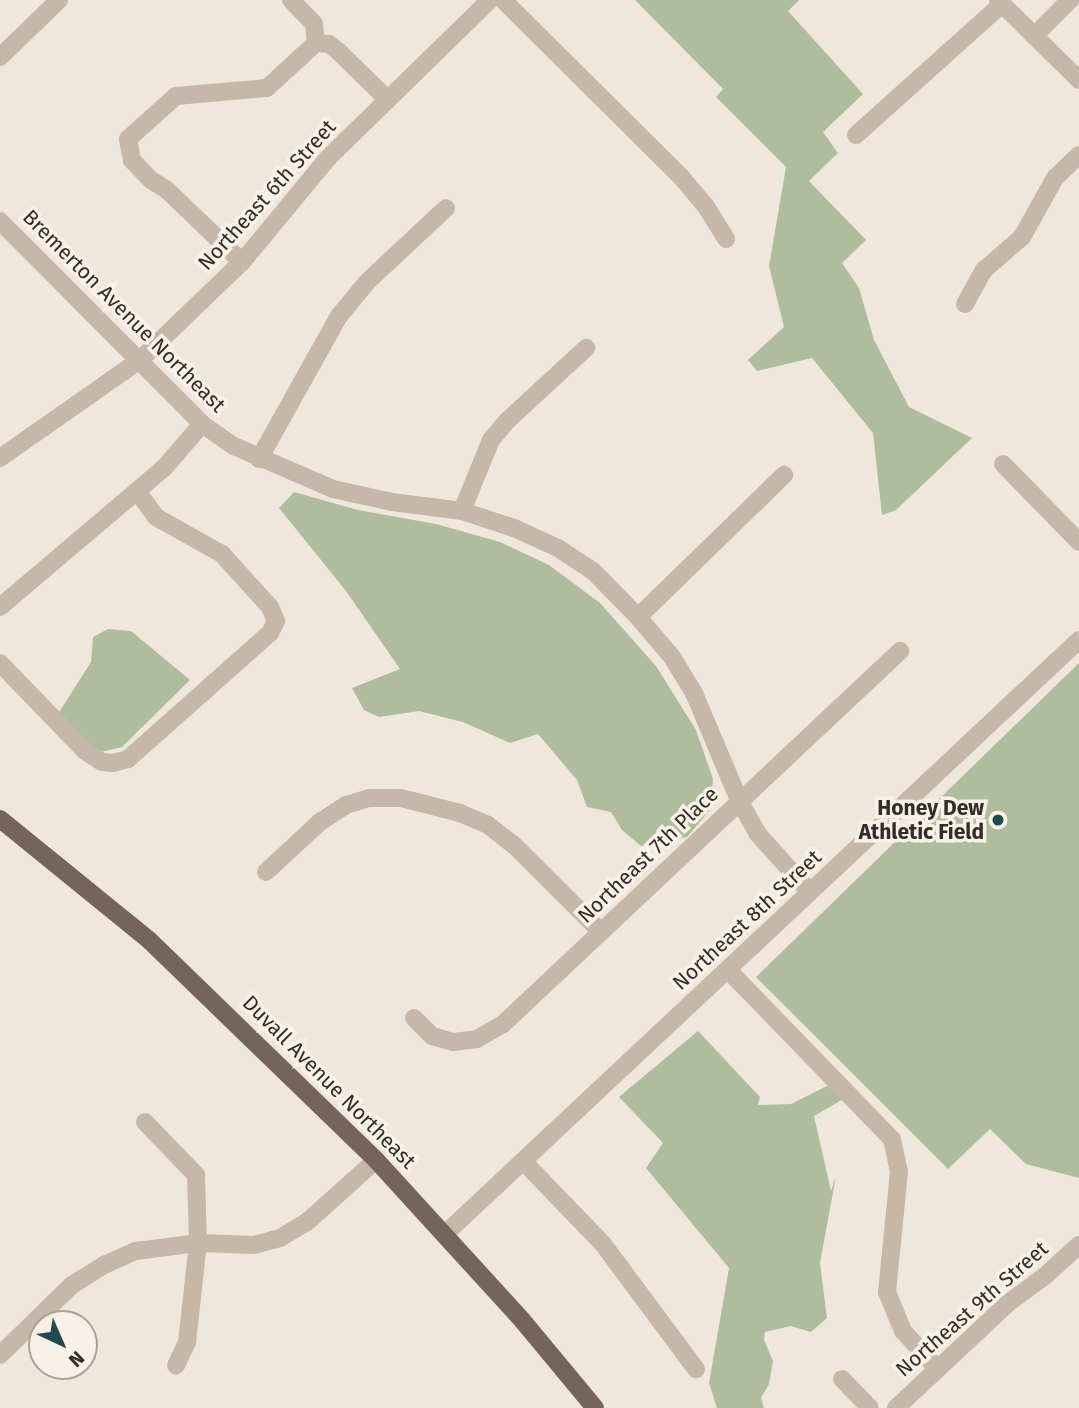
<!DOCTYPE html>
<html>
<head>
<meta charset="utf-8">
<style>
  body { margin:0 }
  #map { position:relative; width:1079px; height:1408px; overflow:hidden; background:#efe7dc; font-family:"Fira Sans",sans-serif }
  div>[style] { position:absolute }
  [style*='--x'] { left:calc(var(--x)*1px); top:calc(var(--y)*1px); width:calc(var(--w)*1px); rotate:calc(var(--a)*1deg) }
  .green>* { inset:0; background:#b0bd9d }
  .minor>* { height:18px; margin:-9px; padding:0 9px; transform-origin:9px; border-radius:9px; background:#c6b8a9 }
  .major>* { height:18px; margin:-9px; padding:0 9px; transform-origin:9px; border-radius:9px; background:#74645a }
  .dots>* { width:19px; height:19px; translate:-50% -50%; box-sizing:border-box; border:4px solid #f7f1e7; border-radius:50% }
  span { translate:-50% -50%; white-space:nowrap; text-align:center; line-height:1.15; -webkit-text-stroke:7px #f7f1e7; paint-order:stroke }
  .street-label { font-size:21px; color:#342c28 }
  .poi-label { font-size:21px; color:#342c28; font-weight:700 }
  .right { translate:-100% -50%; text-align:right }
  .north { position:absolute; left:28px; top:1310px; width:70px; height:70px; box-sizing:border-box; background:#f7f1e7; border:2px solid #a9a29b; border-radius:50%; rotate:136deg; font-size:19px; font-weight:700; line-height:28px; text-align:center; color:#342c28 }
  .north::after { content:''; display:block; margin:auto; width:24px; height:32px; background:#224b51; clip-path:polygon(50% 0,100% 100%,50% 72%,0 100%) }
</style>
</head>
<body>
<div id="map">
  <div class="green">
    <div style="clip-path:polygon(635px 0,799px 0,788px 11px,863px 94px,823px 132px,838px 153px,809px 181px,866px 240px,842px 263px,859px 288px,874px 340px,909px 407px,972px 438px,896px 510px,882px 515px,873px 433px,812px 358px,757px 371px,748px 360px,784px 327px,769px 266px,786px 167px,716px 97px,723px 89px)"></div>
    <div style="clip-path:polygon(294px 492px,358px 510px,436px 524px,500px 542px,549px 565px,600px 603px,656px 666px,696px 730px,713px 779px,710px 810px,687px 837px,641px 846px,622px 830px,611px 812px,587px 807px,577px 780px,538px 734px,510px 743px,463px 722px,419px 711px,379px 717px,364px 710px,352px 688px,400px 669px,346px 591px,279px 508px)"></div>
    <div style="clip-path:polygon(108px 629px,131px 631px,190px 680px,122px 747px,97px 753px,58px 714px,91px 662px,93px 637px)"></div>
    <div style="clip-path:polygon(1079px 663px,1079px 1178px,1026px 1164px,990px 1129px,948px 1169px,756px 977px)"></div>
    <div style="clip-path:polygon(698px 1031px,760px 1097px,758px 1105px,791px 1104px,827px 1086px,845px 1098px,814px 1116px,831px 1191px,836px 1176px,820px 1263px,827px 1318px,811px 1332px,791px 1326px,765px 1332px,764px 1340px,773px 1361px,769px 1384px,761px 1398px,764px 1408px,717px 1408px,709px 1383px,729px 1268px,646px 1168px,663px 1143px,619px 1097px)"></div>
  </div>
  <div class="minor">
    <div style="--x:291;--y:0;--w:33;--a:46"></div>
    <div style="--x:314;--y:24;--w:19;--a:84"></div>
    <div style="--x:316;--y:43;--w:13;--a:4"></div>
    <div style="--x:329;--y:44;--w:11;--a:38"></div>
    <div style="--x:338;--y:51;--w:69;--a:44.4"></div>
    <div style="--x:503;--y:0;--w:252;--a:44.8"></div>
    <div style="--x:682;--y:178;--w:35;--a:50"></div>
    <div style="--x:705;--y:205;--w:40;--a:58"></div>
    <div style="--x:998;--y:0;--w:114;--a:44.6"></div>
    <div style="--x:1034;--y:36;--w:51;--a:-45"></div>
    <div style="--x:0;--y:57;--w:82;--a:-44"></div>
    <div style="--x:856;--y:135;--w:196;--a:-41.9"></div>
    <div style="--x:0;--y:221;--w:286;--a:45.1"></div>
    <div style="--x:202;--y:424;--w:39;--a:35"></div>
    <div style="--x:234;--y:446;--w:108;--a:23.5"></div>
    <div style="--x:333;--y:489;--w:60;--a:12.4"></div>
    <div style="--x:392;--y:502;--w:71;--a:7.3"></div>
    <div style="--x:462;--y:511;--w:55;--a:18.1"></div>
    <div style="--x:514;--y:528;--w:48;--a:24.4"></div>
    <div style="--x:558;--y:548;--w:43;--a:33.7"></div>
    <div style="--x:594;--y:572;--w:63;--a:45.6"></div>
    <div style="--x:638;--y:617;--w:52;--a:49.6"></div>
    <div style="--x:672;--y:657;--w:42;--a:58.6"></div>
    <div style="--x:694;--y:693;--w:116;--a:67.2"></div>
    <div style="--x:739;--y:800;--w:38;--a:61"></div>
    <div style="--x:757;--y:833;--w:79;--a:48.1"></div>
    <div style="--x:242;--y:262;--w:104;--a:-136.2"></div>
    <div style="--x:167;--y:190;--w:19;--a:-148"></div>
    <div style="--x:151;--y:180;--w:28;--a:-134"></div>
    <div style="--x:132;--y:160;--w:21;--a:-101"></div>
    <div style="--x:128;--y:139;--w:64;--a:-41.9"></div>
    <div style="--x:176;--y:96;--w:91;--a:-5"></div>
    <div style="--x:267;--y:88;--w:67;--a:-42.6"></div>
    <div style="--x:965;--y:304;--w:39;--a:-61"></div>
    <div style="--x:984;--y:270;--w:50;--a:-41"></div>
    <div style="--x:1022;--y:237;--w:68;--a:-60.8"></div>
    <div style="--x:1055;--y:178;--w:33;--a:-44"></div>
    <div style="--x:0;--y:458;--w:171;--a:-35"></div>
    <div style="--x:140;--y:360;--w:141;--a:-43.9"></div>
    <div style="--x:242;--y:262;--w:135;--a:-50.4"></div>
    <div style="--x:328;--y:158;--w:226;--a:-44.3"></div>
    <div style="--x:259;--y:459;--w:164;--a:-60.8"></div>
    <div style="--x:339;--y:316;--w:44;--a:-50.5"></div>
    <div style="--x:367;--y:282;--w:108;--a:-43.1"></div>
    <div style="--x:1003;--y:464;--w:109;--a:45.7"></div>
    <div style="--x:462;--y:511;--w:77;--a:-67.8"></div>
    <div style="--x:491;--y:440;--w:25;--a:-50"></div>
    <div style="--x:507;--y:421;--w:108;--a:-42.7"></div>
    <div style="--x:0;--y:607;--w:215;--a:-40.3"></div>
    <div style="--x:164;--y:468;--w:58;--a:-49.2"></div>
    <div style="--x:638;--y:617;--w:204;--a:-44.2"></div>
    <div style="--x:0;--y:663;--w:122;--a:46"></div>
    <div style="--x:85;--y:751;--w:20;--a:33"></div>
    <div style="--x:102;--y:762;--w:11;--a:5"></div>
    <div style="--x:113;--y:763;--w:16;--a:-15"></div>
    <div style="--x:128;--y:759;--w:190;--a:-41.6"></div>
    <div style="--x:270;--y:633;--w:13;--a:-63"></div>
    <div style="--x:276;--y:621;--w:15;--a:-113"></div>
    <div style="--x:270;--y:607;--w:72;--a:-132.2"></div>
    <div style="--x:222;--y:554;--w:76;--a:-150.7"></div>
    <div style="--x:156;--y:517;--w:32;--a:-126"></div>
    <div style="--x:266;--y:872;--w:74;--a:-42.8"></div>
    <div style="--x:320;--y:822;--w:31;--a:-33"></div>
    <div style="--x:346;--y:805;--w:24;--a:-17"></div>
    <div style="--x:369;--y:798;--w:32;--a:0"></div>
    <div style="--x:401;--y:798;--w:61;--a:14.3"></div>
    <div style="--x:460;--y:813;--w:30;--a:23"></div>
    <div style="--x:488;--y:825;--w:33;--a:38"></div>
    <div style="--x:514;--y:845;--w:123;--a:45"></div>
    <div style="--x:728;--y:970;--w:235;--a:45.9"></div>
    <div style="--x:892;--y:1139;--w:34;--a:78"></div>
    <div style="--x:899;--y:1172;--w:121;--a:95.7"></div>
    <div style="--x:887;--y:1292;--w:42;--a:67.7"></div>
    <div style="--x:903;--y:1331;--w:50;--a:47.4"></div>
    <div style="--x:414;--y:1018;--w:25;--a:45"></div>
    <div style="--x:432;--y:1036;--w:22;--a:16"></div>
    <div style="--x:453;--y:1042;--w:24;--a:-7"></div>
    <div style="--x:477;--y:1039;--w:30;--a:-30"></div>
    <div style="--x:503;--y:1024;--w:545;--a:-43.21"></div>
    <div style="--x:145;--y:1122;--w:74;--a:46.1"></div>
    <div style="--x:196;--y:1175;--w:68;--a:88.3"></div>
    <div style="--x:198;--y:1243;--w:100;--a:96.3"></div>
    <div style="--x:187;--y:1342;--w:26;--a:115"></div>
    <div style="--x:523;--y:1161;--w:115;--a:46.1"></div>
    <div style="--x:603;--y:1244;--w:156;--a:53.4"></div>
    <div style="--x:446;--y:1233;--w:867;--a:-43.13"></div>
    <div style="--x:0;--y:1355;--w:100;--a:-44.2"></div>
    <div style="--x:72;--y:1285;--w:38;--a:-32"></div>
    <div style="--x:104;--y:1265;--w:35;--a:-24"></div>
    <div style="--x:136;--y:1251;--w:63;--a:-7.4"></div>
    <div style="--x:198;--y:1243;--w:56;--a:2"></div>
    <div style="--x:254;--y:1245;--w:27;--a:-15"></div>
    <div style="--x:280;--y:1238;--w:31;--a:-31"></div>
    <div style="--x:307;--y:1222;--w:93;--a:-41.9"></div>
    <div style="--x:842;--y:1379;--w:40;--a:46"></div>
    <div style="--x:896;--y:1408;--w:152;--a:-43.1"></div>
    <div style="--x:1007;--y:1304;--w:47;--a:-36.4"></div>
    <div style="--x:1045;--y:1276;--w:46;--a:-42.4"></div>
  </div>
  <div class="major">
    <div style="--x:0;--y:819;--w:192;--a:39.1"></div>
    <div style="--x:149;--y:940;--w:316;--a:44.1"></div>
    <div style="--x:376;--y:1160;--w:217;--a:47.6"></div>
    <div style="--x:522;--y:1320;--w:114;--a:50.3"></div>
  </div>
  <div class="dots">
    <div style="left:998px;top:820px;background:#224b51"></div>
  </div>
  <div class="street-label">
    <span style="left:267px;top:195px;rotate:-48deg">Northeast 6th Street</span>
    <span style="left:124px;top:311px;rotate:45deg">Bremerton Avenue Northeast</span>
    <span style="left:648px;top:855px;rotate:-44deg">Northeast 7th Place</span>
    <span style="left:747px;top:920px;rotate:-43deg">Northeast 8th Street</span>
    <span style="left:329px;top:1082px;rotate:45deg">Duvall Avenue Northeast</span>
    <span style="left:972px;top:1309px;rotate:-41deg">Northeast 9th Street</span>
  </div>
  <div class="poi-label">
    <span class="right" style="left:984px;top:820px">Honey Dew<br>Athletic Field</span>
  </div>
  <div class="north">N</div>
</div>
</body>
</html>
